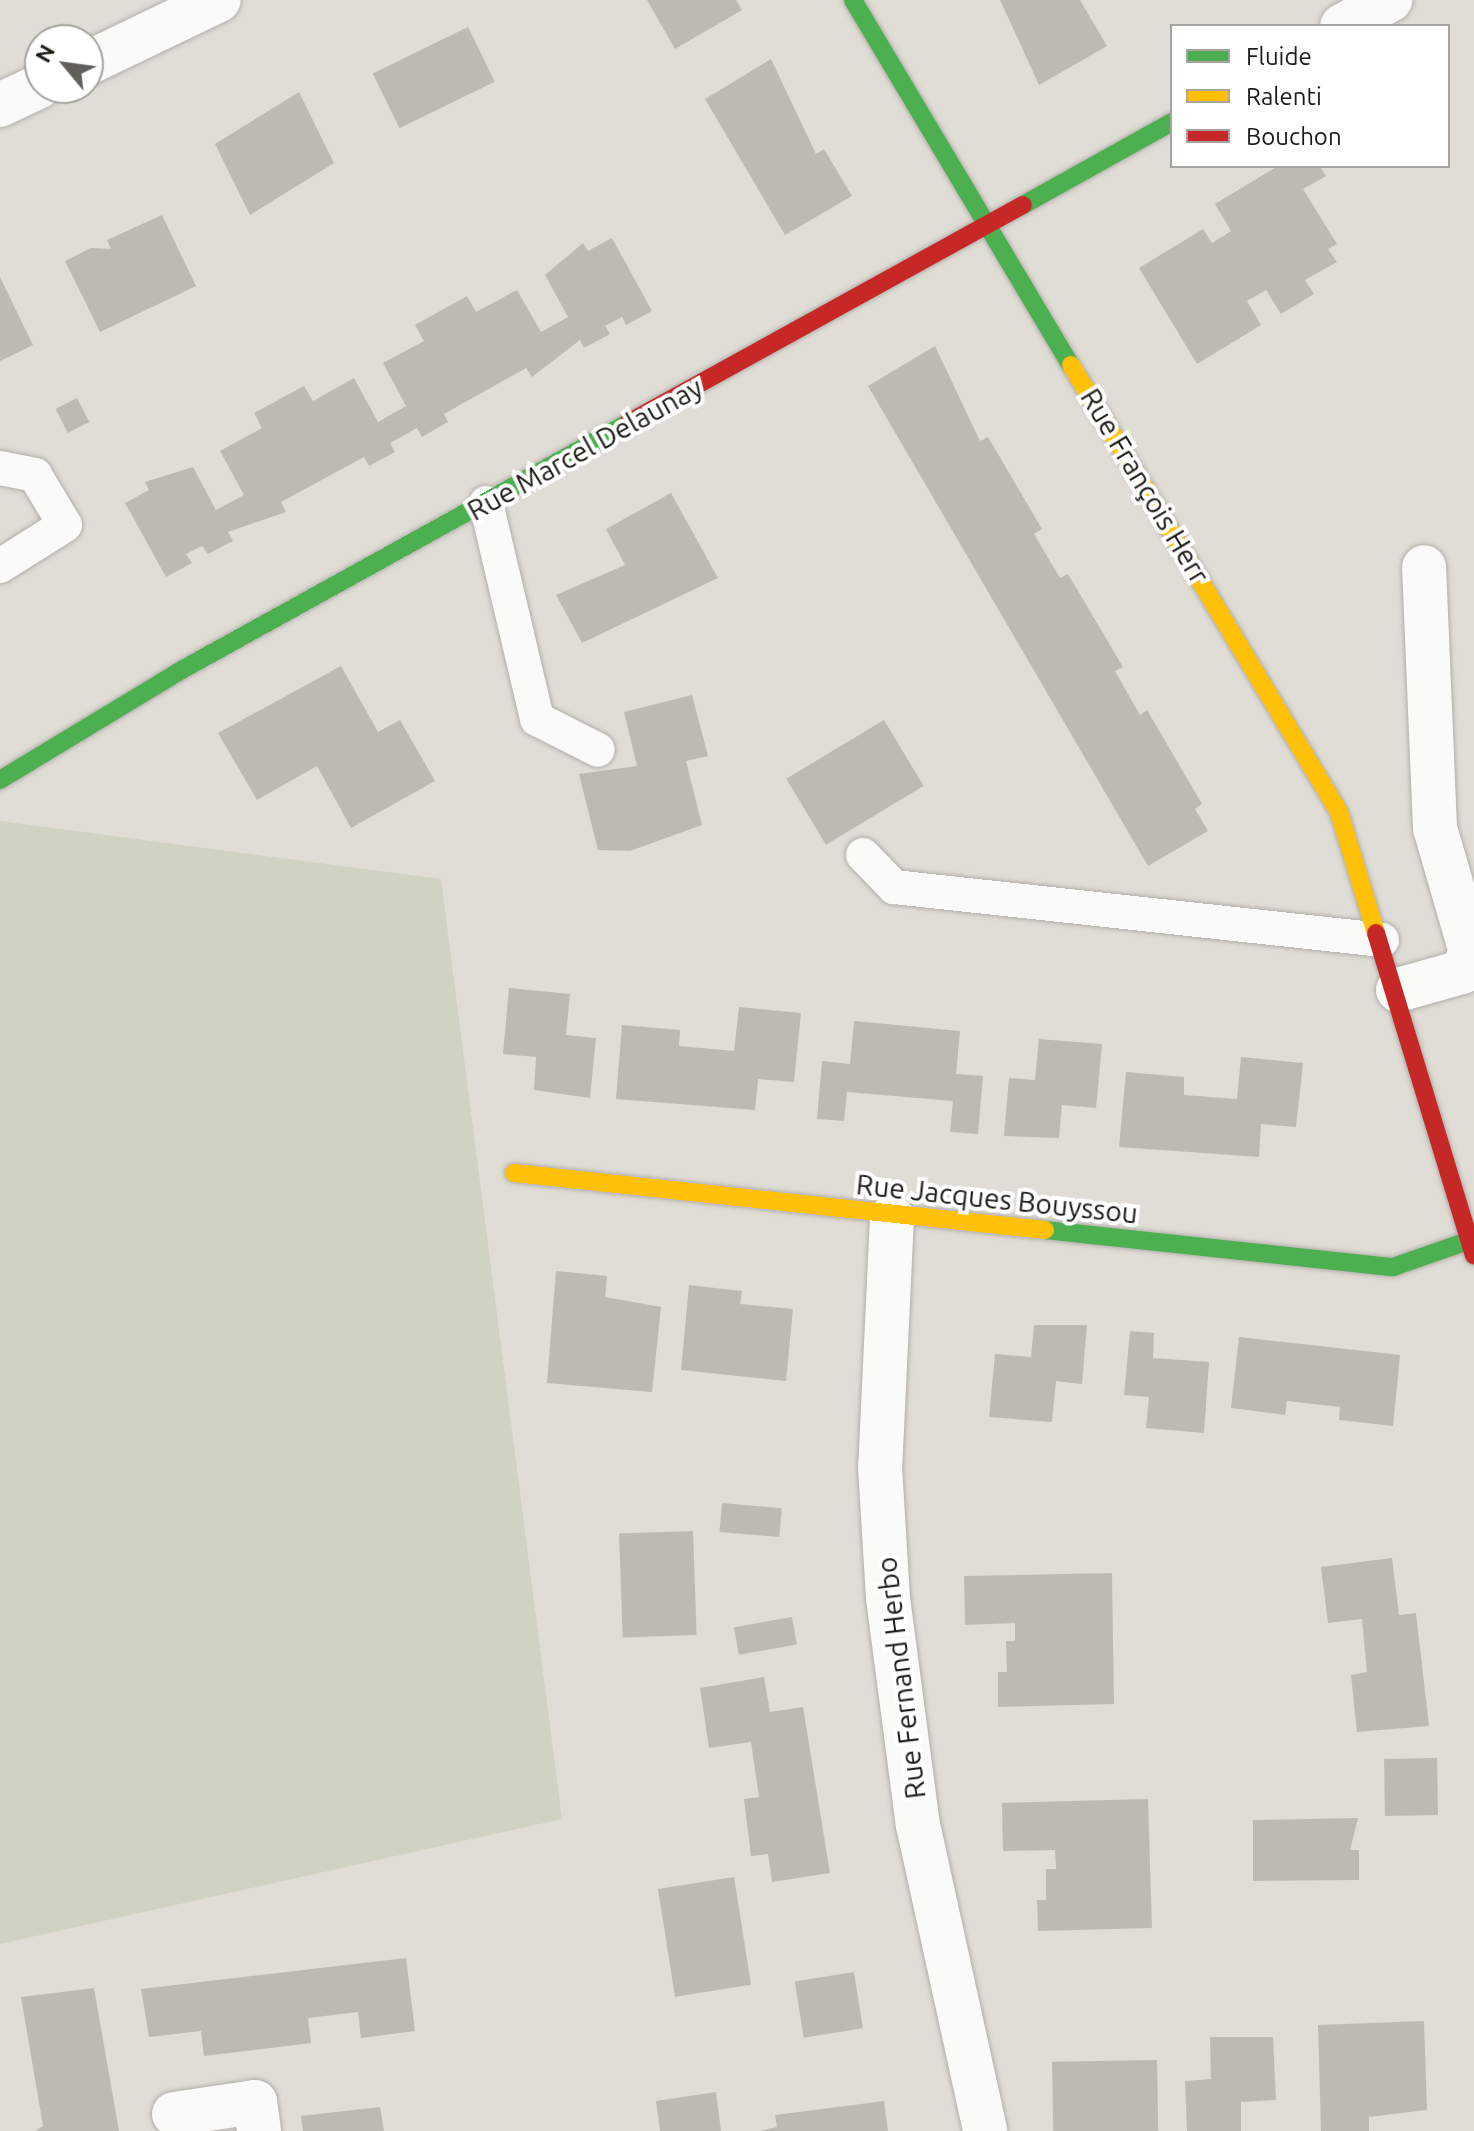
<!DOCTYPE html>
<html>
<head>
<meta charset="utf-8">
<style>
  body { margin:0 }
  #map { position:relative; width:1474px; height:2131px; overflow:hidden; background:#e0ddd6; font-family:Ubuntu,sans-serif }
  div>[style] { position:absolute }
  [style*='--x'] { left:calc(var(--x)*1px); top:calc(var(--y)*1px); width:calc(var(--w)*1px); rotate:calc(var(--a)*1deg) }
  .green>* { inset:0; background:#d0d2c3 }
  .building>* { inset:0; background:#bdbab4; transform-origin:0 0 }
  .roads { filter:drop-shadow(0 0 2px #b1afa9) drop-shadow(0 0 2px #b1afa9) }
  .lane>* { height:34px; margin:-17px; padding:0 17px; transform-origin:17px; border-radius:17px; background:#fafaf9 }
  .street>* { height:44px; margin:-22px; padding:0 22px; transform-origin:22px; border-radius:22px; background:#fafaf9 }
  .fast>* { height:18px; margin:-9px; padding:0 9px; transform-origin:9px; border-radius:9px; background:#4caf50 }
  .slow>* { height:18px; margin:-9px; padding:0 9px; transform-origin:9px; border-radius:9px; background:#ffc107 }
  .jam>* { height:18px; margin:-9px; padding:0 9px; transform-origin:9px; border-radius:9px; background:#c62828 }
  span { translate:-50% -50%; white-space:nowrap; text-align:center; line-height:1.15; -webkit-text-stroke:8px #fff; paint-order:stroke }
  .street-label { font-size:28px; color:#1d1b16 }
  .legend { position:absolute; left:1170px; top:24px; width:280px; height:144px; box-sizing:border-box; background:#fff; border:2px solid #a5a4a2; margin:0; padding:10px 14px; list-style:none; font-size:24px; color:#1d1b16 }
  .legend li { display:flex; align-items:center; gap:16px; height:40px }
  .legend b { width:40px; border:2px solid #a5a4a2 }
  .north { position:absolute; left:24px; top:24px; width:80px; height:80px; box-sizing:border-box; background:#fff; border:2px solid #a5a4a2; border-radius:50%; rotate:299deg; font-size:22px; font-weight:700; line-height:32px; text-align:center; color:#1d1b16 }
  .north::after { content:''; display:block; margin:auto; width:28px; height:36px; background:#615f59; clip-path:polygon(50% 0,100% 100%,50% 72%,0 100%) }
</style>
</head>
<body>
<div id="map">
  <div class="green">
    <div style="clip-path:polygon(0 821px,441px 879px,562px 1819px,0 1944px)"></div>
  </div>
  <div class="building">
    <div style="clip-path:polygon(647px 0,736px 0,742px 10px,675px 49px)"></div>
    <div style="clip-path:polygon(1000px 0,1080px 0,1107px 46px,1039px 85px)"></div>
    <div style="left:468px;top:27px;width:61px;height:106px;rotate:64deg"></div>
    <div style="clip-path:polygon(771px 59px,816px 154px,824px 149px,852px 196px,785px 235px,705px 99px)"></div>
    <div style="clip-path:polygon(299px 92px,334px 163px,250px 215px,215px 144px)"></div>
    <div style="clip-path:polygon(1278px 166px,1320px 166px,1326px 176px,1303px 189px,1337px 244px,1328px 249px,1337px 262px,1305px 280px,1314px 294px,1281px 314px,1266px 290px,1247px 301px,1261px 325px,1197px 364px,1139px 268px,1203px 229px,1212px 243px,1231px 231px,1215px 204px)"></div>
    <div style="clip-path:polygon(162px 215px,196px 286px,100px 332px,65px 261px,91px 248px,111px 249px,107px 240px)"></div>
    <div style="clip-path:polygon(612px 238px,652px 311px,626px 325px,622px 317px,605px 326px,610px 334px,584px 348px,580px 340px,532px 377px,526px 368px,444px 414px,448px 422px,422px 437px,417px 428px,390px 443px,395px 452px,369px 466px,364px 457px,281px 502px,286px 512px,228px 532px,233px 541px,208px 554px,202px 546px,186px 554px,192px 563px,166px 577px,125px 503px,149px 490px,145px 482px,193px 467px,216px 510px,244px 495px,220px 451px,262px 428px,254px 413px,304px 386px,313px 401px,354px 378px,378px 422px,406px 406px,383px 363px,424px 341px,415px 325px,467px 296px,476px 312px,517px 290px,541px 332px,568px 317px,545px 275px,583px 243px,588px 251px)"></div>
    <div style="clip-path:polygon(0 277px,33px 345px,0 361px)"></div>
    <div style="clip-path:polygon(935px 346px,980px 441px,988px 437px,1042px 529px,1034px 534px,1060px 578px,1068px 574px,1123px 667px,1115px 671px,1140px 715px,1147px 710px,1202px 804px,1195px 809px,1208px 831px,1148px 866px,868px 386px)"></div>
    <div style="left:77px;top:398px;width:27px;height:24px;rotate:63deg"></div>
    <div style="clip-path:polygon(671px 493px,718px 578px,582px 643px,556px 595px,625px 565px,606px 529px)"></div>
    <div style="clip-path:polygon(341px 666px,378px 732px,400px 720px,435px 781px,351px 828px,317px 766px,257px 800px,218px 733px)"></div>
    <div style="clip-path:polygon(692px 695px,708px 756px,686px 761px,702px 825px,630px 851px,598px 850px,579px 774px,637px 766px,624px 712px)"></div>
    <div style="left:884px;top:720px;width:77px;height:114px;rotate:59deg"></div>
    <div style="clip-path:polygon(509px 988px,570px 994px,566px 1035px,596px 1038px,590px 1098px,534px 1090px,536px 1057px,503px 1054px)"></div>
    <div style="clip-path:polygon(739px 1007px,801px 1013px,794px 1082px,758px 1079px,755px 1110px,616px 1099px,622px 1025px,680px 1030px,679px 1046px,734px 1051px)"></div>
    <div style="clip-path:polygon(854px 1021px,960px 1031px,956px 1074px,983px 1076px,978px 1134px,950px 1132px,953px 1101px,847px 1092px,844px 1121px,817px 1119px,822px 1061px,850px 1064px)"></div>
    <div style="clip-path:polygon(1039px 1039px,1102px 1044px,1096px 1108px,1062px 1105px,1059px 1138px,1004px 1136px,1009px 1078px,1035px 1080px)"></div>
    <div style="clip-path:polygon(1241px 1057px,1303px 1063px,1296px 1127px,1261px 1124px,1259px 1157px,1119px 1147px,1126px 1072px,1184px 1077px,1184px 1095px,1237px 1099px)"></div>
    <div style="clip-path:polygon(556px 1271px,607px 1276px,605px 1297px,661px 1307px,652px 1392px,547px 1383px)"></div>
    <div style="clip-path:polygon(689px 1285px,742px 1291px,740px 1304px,793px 1309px,786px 1381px,681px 1370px)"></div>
    <div style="clip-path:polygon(1034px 1325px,1087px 1325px,1082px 1384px,1056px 1381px,1052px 1422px,989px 1417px,995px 1354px,1031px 1357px)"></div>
    <div style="clip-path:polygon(1130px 1331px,1154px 1333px,1153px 1358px,1209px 1362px,1204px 1433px,1146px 1428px,1149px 1397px,1124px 1395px)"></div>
    <div style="clip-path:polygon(1239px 1337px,1400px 1355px,1393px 1426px,1339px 1420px,1340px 1407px,1287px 1401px,1285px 1415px,1231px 1408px)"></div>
    <div style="left:722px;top:1503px;width:60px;height:29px;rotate:5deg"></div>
    <div style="left:693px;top:1531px;width:104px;height:74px;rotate:88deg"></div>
    <div style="clip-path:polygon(1392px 1558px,1399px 1615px,1416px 1613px,1429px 1726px,1357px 1732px,1351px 1675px,1367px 1672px,1362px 1619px,1328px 1623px,1321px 1567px)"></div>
    <div style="clip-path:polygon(1112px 1573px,1114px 1704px,998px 1707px,998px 1672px,1007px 1672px,1006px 1641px,1015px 1641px,1015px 1623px,965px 1625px,964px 1576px)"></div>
    <div style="left:792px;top:1617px;width:28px;height:59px;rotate:80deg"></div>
    <div style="clip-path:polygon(764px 1677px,770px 1712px,803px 1707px,830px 1873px,772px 1882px,768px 1854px,751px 1856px,744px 1799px,759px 1797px,751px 1742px,709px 1748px,700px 1688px)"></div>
    <div style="left:1437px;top:1758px;width:57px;height:53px;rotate:89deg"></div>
    <div style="clip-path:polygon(1148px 1799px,1152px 1928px,1038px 1931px,1037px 1900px,1046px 1900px,1046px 1869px,1056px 1869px,1055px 1850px,1003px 1851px,1002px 1803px)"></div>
    <div style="clip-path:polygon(1358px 1818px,1350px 1850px,1359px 1850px,1359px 1880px,1253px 1881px,1253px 1820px)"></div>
    <div style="left:734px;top:1877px;width:109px;height:77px;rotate:81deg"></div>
    <div style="clip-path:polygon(406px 1958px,415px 2031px,361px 2038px,358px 2012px,308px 2018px,311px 2043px,204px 2056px,201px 2031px,149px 2037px,141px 1989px)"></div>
    <div style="left:854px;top:1972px;width:57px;height:60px;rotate:81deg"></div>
    <div style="clip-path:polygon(94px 1988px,119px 2131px,35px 2131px,43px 2126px,21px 1997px)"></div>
    <div style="clip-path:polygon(1424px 2021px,1427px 2110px,1369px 2117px,1369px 2131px,1321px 2131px,1318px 2025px)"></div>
    <div style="clip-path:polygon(1210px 2037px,1273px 2037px,1276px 2100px,1241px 2102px,1241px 2131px,1187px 2131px,1185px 2081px,1211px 2079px)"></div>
    <div style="left:1157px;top:2060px;width:71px;height:105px;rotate:89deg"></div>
    <div style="clip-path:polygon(716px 2092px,721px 2131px,660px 2131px,656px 2101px)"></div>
    <div style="clip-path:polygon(884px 2101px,888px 2131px,760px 2131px,777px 2127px,775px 2115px)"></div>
    <div style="clip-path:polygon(380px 2107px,384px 2131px,303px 2131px,301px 2116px)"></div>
  </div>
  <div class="roads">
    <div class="lane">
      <div style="--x:0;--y:468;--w:36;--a:11"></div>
      <div style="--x:35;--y:475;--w:58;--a:59"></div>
      <div style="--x:65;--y:525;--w:77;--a:147.8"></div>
      <div style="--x:486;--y:503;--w:222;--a:76.7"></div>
      <div style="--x:537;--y:719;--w:68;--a:26.9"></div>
      <div style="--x:863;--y:855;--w:45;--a:45.9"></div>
      <div style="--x:894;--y:887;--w:491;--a:6.2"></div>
    </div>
    <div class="street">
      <div style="--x:1342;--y:26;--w:55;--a:-28.4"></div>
      <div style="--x:88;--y:63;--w:145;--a:-25.7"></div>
      <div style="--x:0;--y:105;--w:44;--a:-25.4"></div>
      <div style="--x:1398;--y:990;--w:66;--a:-15.7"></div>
      <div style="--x:1462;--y:972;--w:22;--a:-66"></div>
      <div style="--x:1471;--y:952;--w:129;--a:-106.2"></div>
      <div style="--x:1435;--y:828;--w:261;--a:-92.4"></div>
      <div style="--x:892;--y:1217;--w:250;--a:92.7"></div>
      <div style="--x:880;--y:1467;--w:131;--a:86.5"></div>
      <div style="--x:888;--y:1598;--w:229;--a:82.5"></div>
      <div style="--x:918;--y:1825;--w:313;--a:77.6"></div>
      <div style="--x:174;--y:2114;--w:82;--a:-8.4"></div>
      <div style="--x:255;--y:2102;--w:29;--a:82"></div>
    </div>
    <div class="fast">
      <div style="--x:853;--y:0;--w:425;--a:59.2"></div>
      <div style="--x:1023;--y:205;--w:171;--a:-29.1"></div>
      <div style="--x:0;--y:780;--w:208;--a:-31.2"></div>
      <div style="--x:178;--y:672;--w:514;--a:-28.96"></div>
      <div style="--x:1045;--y:1230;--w:350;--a:6.1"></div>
      <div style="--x:1393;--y:1267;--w:83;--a:-19.1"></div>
    </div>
    <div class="slow">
      <div style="--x:1071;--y:365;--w:521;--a:59.06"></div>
      <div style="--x:1339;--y:812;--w:127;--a:73"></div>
      <div style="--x:514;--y:1173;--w:534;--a:6.13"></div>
    </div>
    <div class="jam">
      <div style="--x:628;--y:423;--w:451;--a:-28.9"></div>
      <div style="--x:1376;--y:933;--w:337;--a:73.1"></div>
    </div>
  </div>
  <div class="street-label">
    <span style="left:585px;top:449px;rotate:-29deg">Rue Marcel Delaunay</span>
    <span style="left:1145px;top:486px;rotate:59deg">Rue François Herr</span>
    <span style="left:997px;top:1199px;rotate:6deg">Rue Jacques Bouyssou</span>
    <span style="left:901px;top:1678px;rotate:-97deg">Rue Fernand Herbo</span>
  </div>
  <ul class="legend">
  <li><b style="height:10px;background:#4caf50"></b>Fluide</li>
  <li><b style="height:10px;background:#ffc107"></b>Ralenti</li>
  <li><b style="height:10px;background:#c62828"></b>Bouchon</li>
  </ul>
  <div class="north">N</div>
</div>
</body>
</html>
